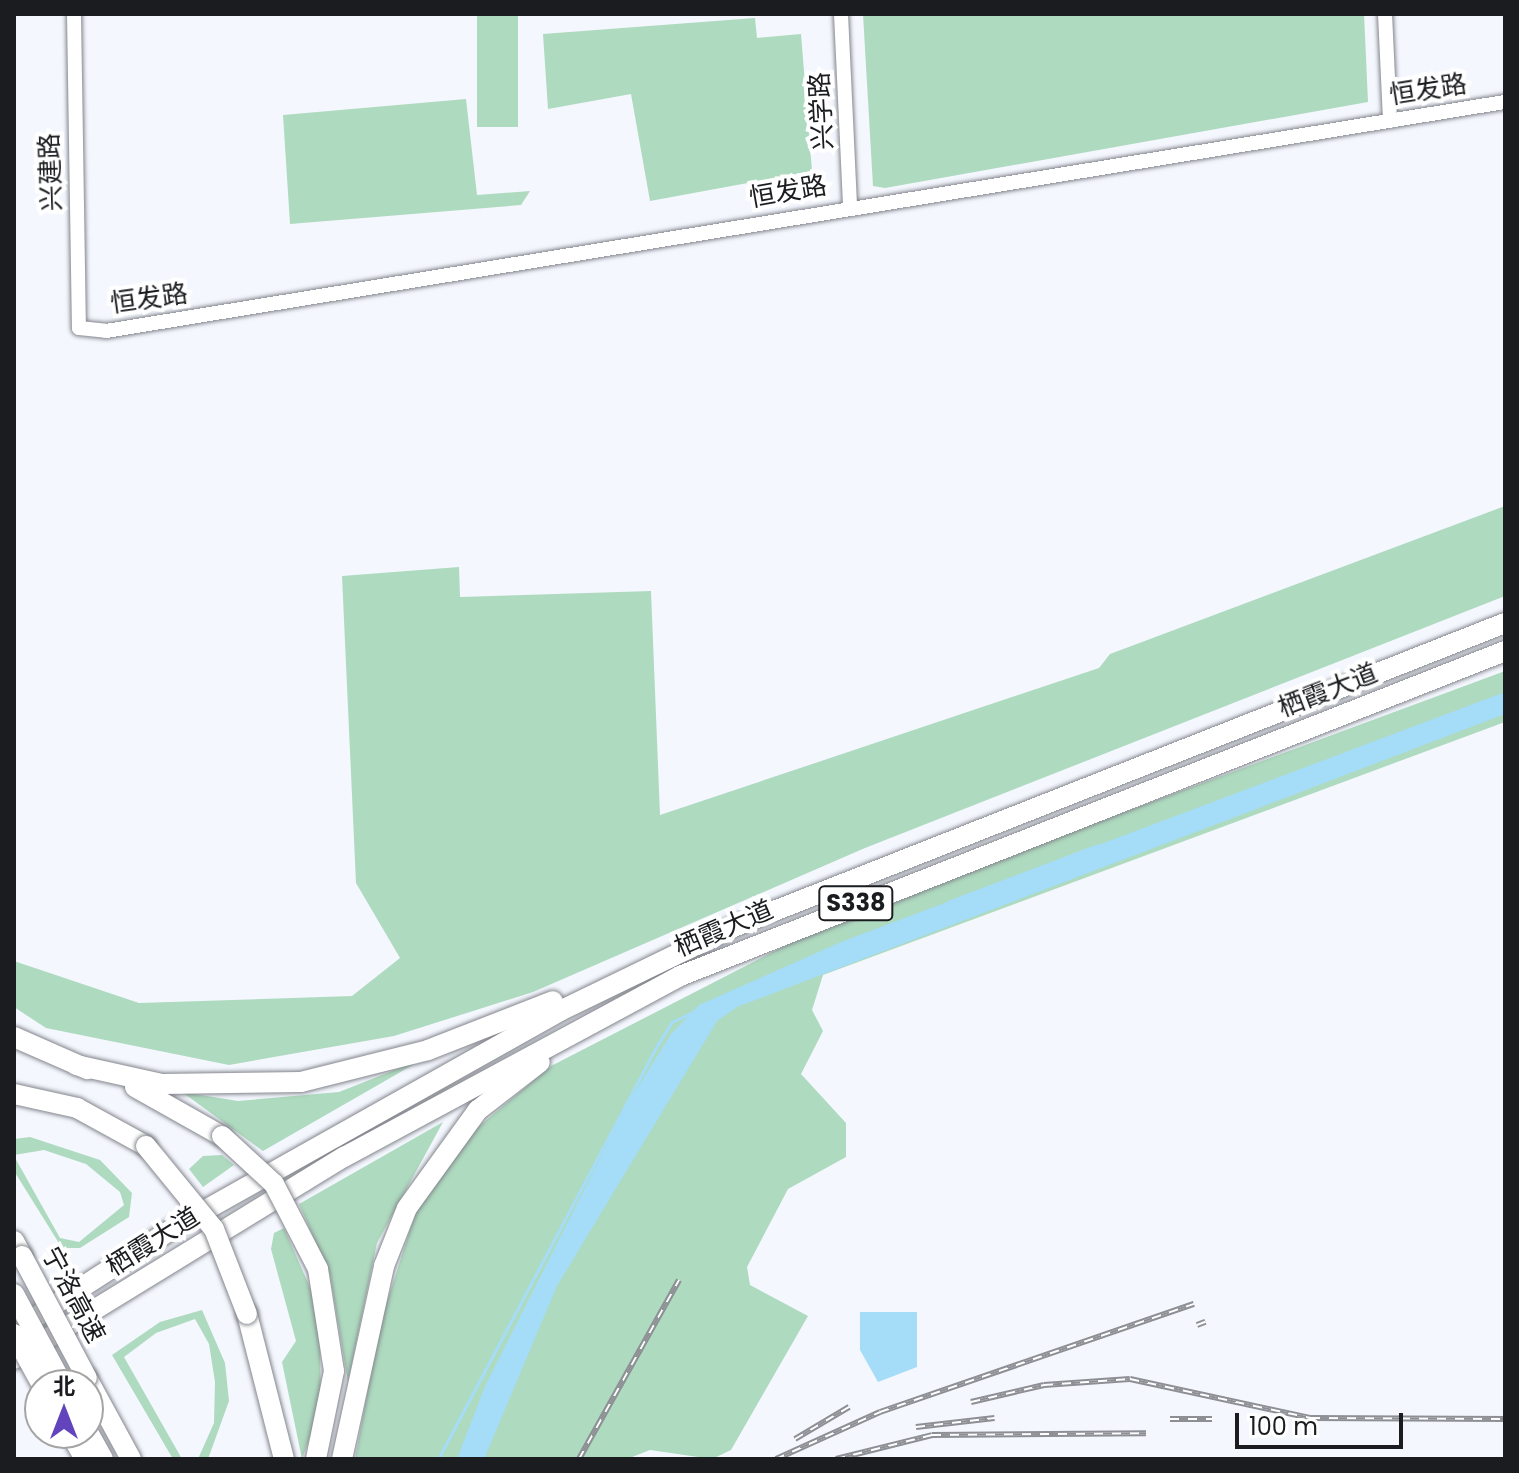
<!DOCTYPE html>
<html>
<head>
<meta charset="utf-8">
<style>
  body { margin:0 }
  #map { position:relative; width:1519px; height:1473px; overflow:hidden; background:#f4f7fe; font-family:Poppins,"Noto Sans SC",sans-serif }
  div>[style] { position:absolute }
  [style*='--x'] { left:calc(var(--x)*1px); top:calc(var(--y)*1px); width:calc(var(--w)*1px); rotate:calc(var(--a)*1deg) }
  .green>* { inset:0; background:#aedabf; transform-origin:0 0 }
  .water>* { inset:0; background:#a5dcf8 }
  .stream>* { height:3px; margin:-1.5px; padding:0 1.5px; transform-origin:1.5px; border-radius:1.5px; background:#a5dcf8 }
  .roads { filter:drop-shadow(0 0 2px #83858c) drop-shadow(0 0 2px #83858c) }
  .minor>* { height:14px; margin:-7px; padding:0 7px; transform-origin:7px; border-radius:7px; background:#fff }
  .highway>* { height:20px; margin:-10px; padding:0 10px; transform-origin:10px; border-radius:10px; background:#fff }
  .rail>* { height:6px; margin-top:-3px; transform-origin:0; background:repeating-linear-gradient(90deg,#fff 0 9px,#8d8f94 0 18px); box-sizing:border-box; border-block:2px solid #8d8f94 }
  .bridges { filter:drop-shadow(0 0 2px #83858c) drop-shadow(0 0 2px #83858c) }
  .highway-bridge>* { height:20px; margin:-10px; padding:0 10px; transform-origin:10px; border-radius:10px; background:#fff }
  span { translate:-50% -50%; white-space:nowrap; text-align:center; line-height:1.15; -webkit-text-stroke:8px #fff; paint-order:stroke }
  .shield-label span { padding:2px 6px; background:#fff; border:2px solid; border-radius:6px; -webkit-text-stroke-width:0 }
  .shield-label { font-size:24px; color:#1b1c1f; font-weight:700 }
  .street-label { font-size:26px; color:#1b1c1f }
  .frame { position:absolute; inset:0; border:16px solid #1b1c1f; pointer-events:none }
  .north { position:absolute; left:24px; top:1369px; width:80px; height:80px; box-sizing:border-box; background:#fff; border:2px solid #a4a4a5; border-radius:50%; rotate:0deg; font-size:22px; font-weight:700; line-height:32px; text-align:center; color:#1b1c1f }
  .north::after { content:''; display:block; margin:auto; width:28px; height:36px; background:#6244bd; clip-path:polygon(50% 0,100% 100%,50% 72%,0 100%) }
  .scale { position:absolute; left:1235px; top:1413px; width:168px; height:36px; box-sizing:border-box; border:4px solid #1b1c1f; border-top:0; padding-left:10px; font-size:24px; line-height:28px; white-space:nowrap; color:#1b1c1f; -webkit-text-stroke:6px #fff; paint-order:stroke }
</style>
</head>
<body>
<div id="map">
  <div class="green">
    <div style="left:477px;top:14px;width:41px;height:113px"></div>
    <div style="clip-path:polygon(863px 14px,1364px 14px,1368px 102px,885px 188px,873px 186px)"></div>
    <div style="clip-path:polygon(755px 18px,757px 38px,801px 34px,812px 171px,650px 201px,631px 94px,548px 109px,543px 34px)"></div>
    <div style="clip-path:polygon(466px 99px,477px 195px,530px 191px,521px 205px,290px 224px,283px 115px)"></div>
    <div style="clip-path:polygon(1505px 506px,1505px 596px,865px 848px,533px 992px,394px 1036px,229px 1065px,46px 1028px,14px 1007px,14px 961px,139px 1003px,352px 996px,400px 958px,356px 883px,342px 576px,459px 567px,460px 597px,651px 591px,660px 815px,1099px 668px,1110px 654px)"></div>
    <div style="clip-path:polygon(1505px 671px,1505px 722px,823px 975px,812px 1010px,823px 1031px,801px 1074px,846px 1123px,846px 1157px,788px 1189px,747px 1267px,750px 1285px,808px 1316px,731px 1450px,712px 1459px,650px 1450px,627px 1459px,355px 1459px,380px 1324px,415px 1214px,465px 1138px,551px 1066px,841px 917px)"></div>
    <div style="clip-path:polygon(425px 1058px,263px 1151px,182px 1092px,238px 1101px,339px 1092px)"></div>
    <div style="clip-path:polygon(443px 1122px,377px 1243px,348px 1382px,330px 1275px,299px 1204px)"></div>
    <div style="clip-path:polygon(30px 1137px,100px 1160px,132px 1193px,129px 1217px,80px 1248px,62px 1248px,14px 1171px,14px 1156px,60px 1238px,79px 1242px,124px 1205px,120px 1192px,86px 1164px,44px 1150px,14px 1155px,14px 1139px)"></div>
    <div style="clip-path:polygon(222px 1155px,234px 1165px,203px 1187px,189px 1169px,203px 1156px)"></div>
    <div style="clip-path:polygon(284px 1228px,312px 1292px,320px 1350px,321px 1406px,302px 1459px,282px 1362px,296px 1341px,271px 1249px,274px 1233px)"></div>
    <div style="clip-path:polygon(202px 1310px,225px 1363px,229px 1401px,208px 1459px,198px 1459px,214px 1423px,215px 1382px,209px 1344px,195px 1319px,156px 1333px,124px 1357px,182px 1459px,173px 1459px,112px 1355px,160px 1322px)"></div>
  </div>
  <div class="water">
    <div style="clip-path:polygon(1505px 692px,1505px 714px,737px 1007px,717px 1021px,557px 1286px,484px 1459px,457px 1459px,485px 1386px,628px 1103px,671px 1034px,699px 1005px,841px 942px)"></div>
    <div style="clip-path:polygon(860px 1312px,917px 1312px,917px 1367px,878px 1382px,860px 1350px)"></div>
  </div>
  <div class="stream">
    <div style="--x:948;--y:902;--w:160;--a:-20.8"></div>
    <div style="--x:438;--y:1459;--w:470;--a:-62.1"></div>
    <div style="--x:658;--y:1044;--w:26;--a:-58"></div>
    <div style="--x:672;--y:1022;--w:25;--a:-26"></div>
  </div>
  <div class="roads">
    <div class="minor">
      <div style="--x:74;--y:14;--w:314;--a:89.1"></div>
      <div style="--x:79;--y:328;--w:27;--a:6"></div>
      <div style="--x:106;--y:331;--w:1418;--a:-9.3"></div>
      <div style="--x:841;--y:14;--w:192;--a:87.3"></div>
      <div style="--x:1385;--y:14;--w:107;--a:87.3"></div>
    </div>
    <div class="highway">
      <div style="--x:14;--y:1037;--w:80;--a:23.7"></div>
      <div style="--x:76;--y:1065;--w:88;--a:12.5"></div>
      <div style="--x:162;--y:1084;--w:139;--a:-0.8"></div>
      <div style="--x:301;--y:1082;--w:131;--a:-14.1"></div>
      <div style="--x:428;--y:1050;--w:134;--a:-21.4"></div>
      <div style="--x:135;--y:1087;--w:100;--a:29.4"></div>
      <div style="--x:14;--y:1094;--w:65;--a:12.5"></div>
      <div style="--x:77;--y:1108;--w:79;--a:28.8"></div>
      <div style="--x:14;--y:1241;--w:17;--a:62"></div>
      <div style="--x:247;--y:1314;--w:150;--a:75.7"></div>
      <div style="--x:14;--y:1331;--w:194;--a:-32.8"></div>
      <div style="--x:177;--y:1226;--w:439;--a:-29.3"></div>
      <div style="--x:560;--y:1011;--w:190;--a:-25.9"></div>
      <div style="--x:731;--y:928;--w:832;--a:-21.51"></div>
      <div style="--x:14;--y:1359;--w:387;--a:-31.5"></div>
      <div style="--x:344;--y:1157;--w:382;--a:-28.3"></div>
      <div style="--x:680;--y:976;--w:887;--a:-21.5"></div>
      <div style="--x:87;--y:1378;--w:92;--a:61.5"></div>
      <div style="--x:88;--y:1432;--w:31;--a:61"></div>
      <div style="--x:70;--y:1433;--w:30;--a:60"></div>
      <div style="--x:342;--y:1459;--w:198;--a:-77.7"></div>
      <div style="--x:384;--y:1266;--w:62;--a:-68.4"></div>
      <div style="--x:407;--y:1208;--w:121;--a:-54.1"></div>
      <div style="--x:478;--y:1110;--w:78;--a:-37.7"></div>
    </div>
  </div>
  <div class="rail">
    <div style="--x:1197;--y:1325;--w:9;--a:-21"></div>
    <div style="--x:971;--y:1402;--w:75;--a:-13.1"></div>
    <div style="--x:1044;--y:1385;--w:86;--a:-4"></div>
    <div style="--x:1130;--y:1379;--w:185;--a:12.2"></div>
    <div style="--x:1311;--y:1418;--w:194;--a:0.3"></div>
    <div style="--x:1170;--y:1419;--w:42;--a:0"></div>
    <div style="--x:916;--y:1427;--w:79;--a:-6.6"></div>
    <div style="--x:795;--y:1439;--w:63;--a:-30.7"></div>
    <div style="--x:579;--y:1459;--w:205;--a:-60.8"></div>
    <div style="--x:776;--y:1459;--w:114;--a:-24.3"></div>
    <div style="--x:880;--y:1412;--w:332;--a:-19"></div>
    <div style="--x:836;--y:1459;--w:99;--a:-14"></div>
    <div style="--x:932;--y:1435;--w:214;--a:-0.5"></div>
  </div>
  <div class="bridges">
    <div class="highway-bridge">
      <div style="--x:222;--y:1136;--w:71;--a:42.7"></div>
      <div style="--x:274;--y:1184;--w:96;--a:62.6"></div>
      <div style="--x:318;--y:1269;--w:103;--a:81.1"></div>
      <div style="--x:334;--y:1371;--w:90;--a:101.6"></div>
      <div style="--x:146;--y:1146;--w:107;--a:50.7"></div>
      <div style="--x:214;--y:1229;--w:91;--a:68.8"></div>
      <div style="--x:22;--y:1256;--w:138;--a:62"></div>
      <div style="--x:14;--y:1294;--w:103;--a:61.7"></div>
      <div style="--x:14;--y:1334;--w:58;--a:61.2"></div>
    </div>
  </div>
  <div class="shield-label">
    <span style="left:856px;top:903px">S338</span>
  </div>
  <div class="street-label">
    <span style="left:1428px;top:90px;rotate:-9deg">恒发路</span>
    <span style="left:822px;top:111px;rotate:-93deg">兴学路</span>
    <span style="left:51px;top:172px;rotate:-92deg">兴建路</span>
    <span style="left:788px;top:192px;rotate:-10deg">恒发路</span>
    <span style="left:149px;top:299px;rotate:-8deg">恒发路</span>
    <span style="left:1328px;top:691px;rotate:-21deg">栖霞大道</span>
    <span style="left:724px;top:929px;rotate:-23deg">栖霞大道</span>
    <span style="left:153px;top:1242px;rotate:-32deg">栖霞大道</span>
    <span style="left:73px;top:1295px;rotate:62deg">宁洛高速</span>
  </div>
  <div class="frame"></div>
  <div class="north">北</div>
  <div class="scale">100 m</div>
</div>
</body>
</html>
